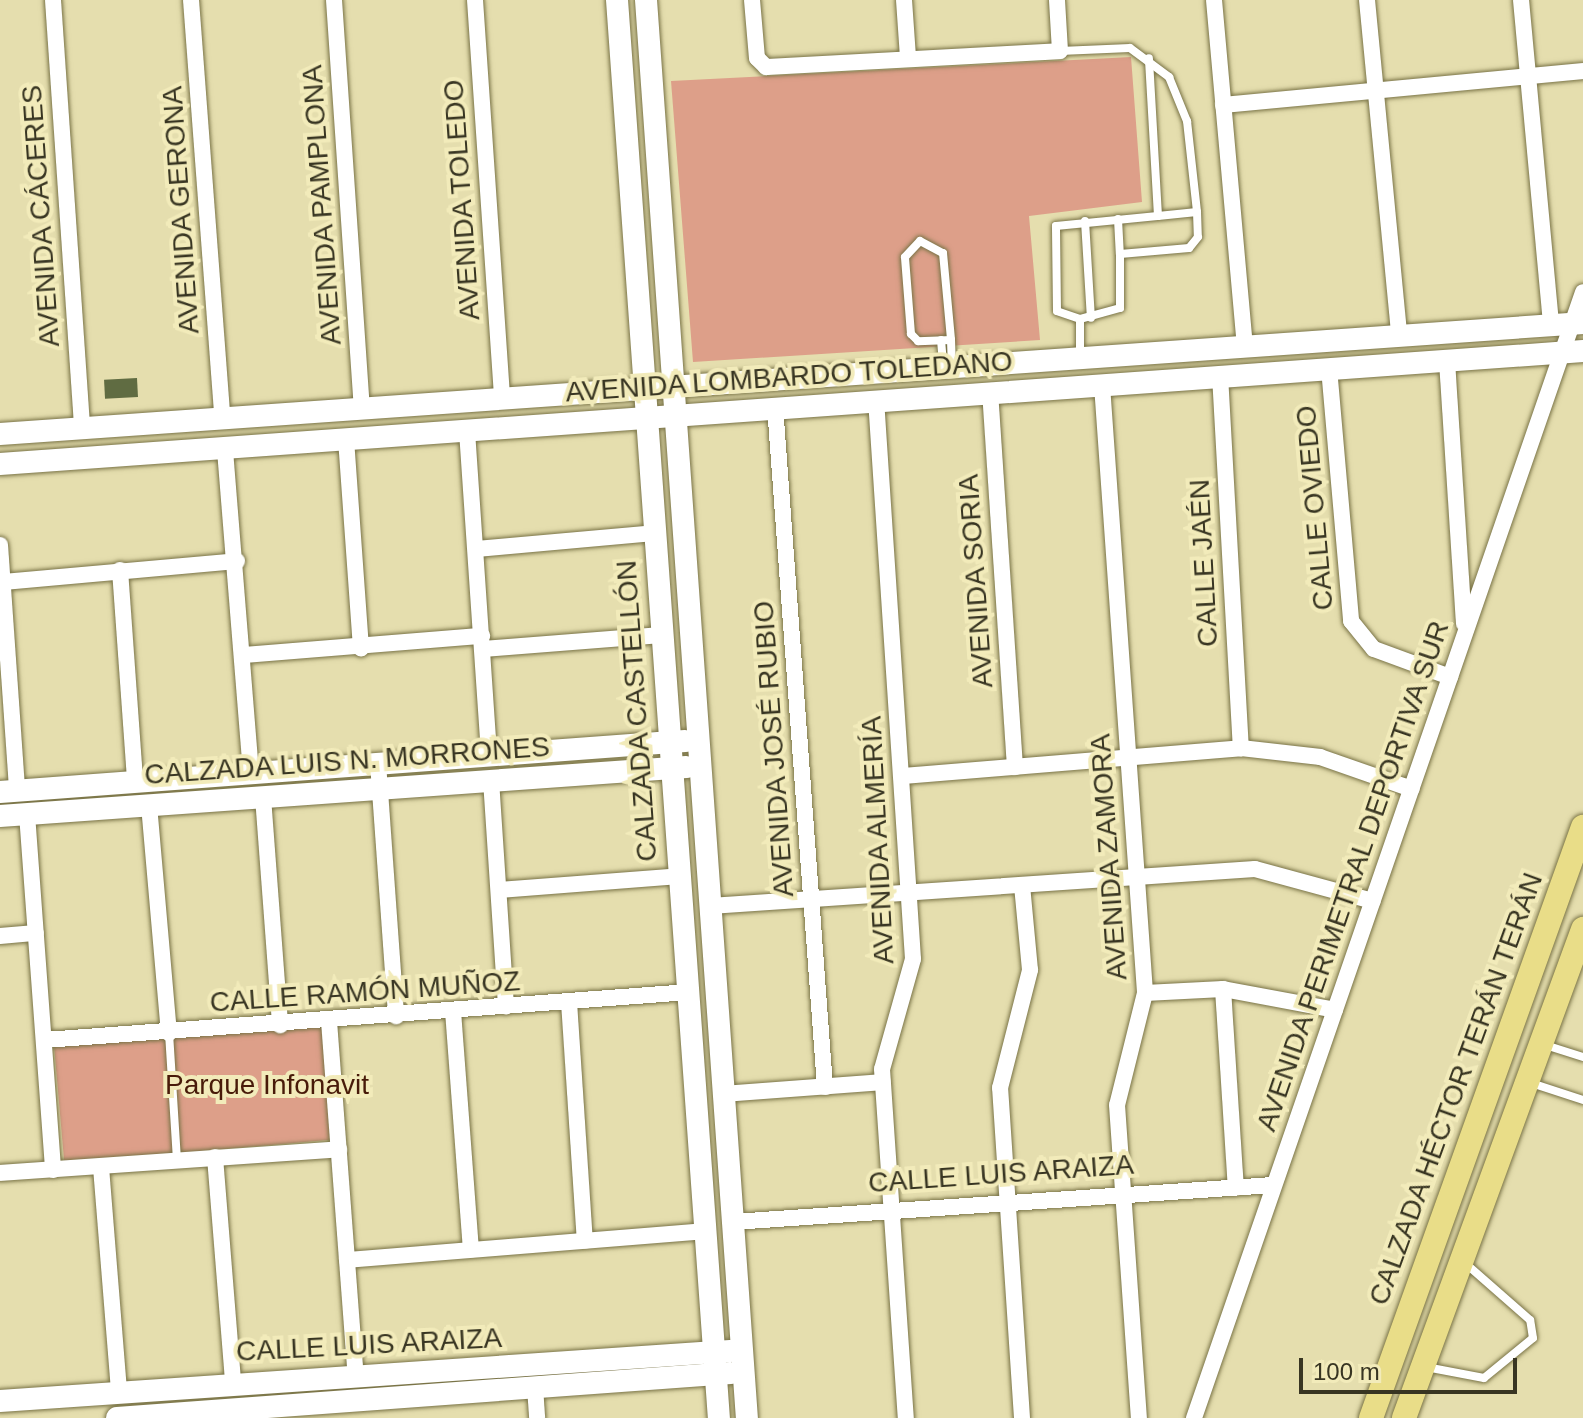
<!DOCTYPE html>
<html>
<head>
<meta charset="utf-8">
<style>
  body { margin:0 }
  #map { position:relative; width:1583px; height:1418px; overflow:hidden; background:#e5deae; font-family:Arial,sans-serif }
  div>[style] { position:absolute }
  [style*='--x'] { left:calc(var(--x)*1px); top:calc(var(--y)*1px); width:calc(var(--w)*1px); rotate:calc(var(--a)*1deg) }
  .green>* { inset:0; background:#dd9f89; transform-origin:0 0 }
  .building>* { inset:0; background:#606c42; transform-origin:0 0 }
  .roads { filter:drop-shadow(0 0 2px #797346) drop-shadow(0 0 2px #797346) }
  .lane>* { height:8px; margin:-4px; padding:0 4px; transform-origin:4px; border-radius:4px; background:#fff }
  .street>* { height:16px; margin:-8px; padding:0 8px; transform-origin:8px; border-radius:8px; background:#fff }
  .secondary>* { height:22px; margin:-11px; padding:0 11px; transform-origin:11px; border-radius:11px; background:#fff }
  .primary>* { height:24px; margin:-12px; padding:0 12px; transform-origin:12px; border-radius:12px; background:#e9dd88 }
  span { translate:-50% -50%; white-space:nowrap; text-align:center; line-height:1.15; -webkit-text-stroke:8px #f2ebba; paint-order:stroke }
  .street-label { font-size:28px; color:#383522 }
  .park-label { font-size:28px; color:#481b09 }
  .scale { position:absolute; left:1299px; top:1358px; width:218px; height:36px; box-sizing:border-box; border:4px solid #383522; border-top:0; padding-left:10px; font-size:24px; line-height:28px; white-space:nowrap; color:#383522; -webkit-text-stroke:6px #f2ebba; paint-order:stroke }
</style>
</head>
<body>
<div id="map">
  <div class="green">
    <div style="clip-path:polygon(1131px 57px,1142px 202px,1029px 216px,1040px 340px,693px 362px,671px 81px)"></div>
    <div style="left:323px;top:1022px;width:118px;height:270px;rotate:85deg"></div>
  </div>
  <div class="building">
    <div style="left:137px;top:378px;width:19px;height:33px;rotate:87deg"></div>
  </div>
  <div class="roads">
    <div class="lane">
      <div style="--x:1060;--y:51;--w:70;--a:-2.5"></div>
      <div style="--x:1130;--y:48;--w:49;--a:36.6"></div>
      <div style="--x:1169;--y:77;--w:48;--a:67.8"></div>
      <div style="--x:1187;--y:121;--w:92;--a:83.7"></div>
      <div style="--x:1197;--y:212;--w:25;--a:88"></div>
      <div style="--x:1198;--y:237;--w:14;--a:129"></div>
      <div style="--x:1189;--y:248;--w:69;--a:175"></div>
      <div style="--x:1120;--y:254;--w:54;--a:90"></div>
      <div style="--x:1120;--y:308;--w:41;--a:164.6"></div>
      <div style="--x:1080;--y:319;--w:36;--a:90"></div>
      <div style="--x:1158;--y:216;--w:39;--a:-6"></div>
      <div style="--x:1118;--y:219;--w:35;--a:87"></div>
      <div style="--x:1085;--y:221;--w:97;--a:86.5"></div>
      <div style="--x:1080;--y:319;--w:24;--a:-161"></div>
      <div style="--x:1057;--y:311;--w:85;--a:-90.7"></div>
      <div style="--x:1056;--y:226;--w:102;--a:-5.6"></div>
      <div style="--x:1158;--y:216;--w:158;--a:-93.3"></div>
      <div style="--x:941;--y:340;--w:25;--a:85"></div>
      <div style="--x:951;--y:340;--w:33;--a:178"></div>
      <div style="--x:918;--y:341;--w:10;--a:-135"></div>
      <div style="--x:911;--y:334;--w:77;--a:-94.5"></div>
      <div style="--x:905;--y:257;--w:22;--a:-47"></div>
      <div style="--x:920;--y:241;--w:26;--a:28"></div>
      <div style="--x:943;--y:253;--w:87;--a:84.7"></div>
      <div style="--x:951;--y:340;--w:24;--a:88"></div>
      <div style="--x:169;--y:1033;--w:128;--a:86.4"></div>
      <div style="--x:1542;--y:1044;--w:43;--a:17.6"></div>
      <div style="--x:1528;--y:1082;--w:58;--a:18.1"></div>
      <div style="--x:1426;--y:1367;--w:59;--a:10.7"></div>
      <div style="--x:1484;--y:1378;--w:63;--a:-39.2"></div>
      <div style="--x:1533;--y:1338;--w:18;--a:-99"></div>
      <div style="--x:1530;--y:1320;--w:88;--a:-138.7"></div>
    </div>
    <div class="street">
      <div style="--x:53;--y:0;--w:430;--a:86.1"></div>
      <div style="--x:191;--y:0;--w:418;--a:85.7"></div>
      <div style="--x:334;--y:0;--w:408;--a:86.1"></div>
      <div style="--x:475;--y:0;--w:398;--a:86.1"></div>
      <div style="--x:752;--y:0;--w:58;--a:85.1"></div>
      <div style="--x:757;--y:58;--w:13;--a:45"></div>
      <div style="--x:766;--y:67;--w:294;--a:-3.1"></div>
      <div style="--x:1060;--y:51;--w:51;--a:-93.4"></div>
      <div style="--x:904;--y:0;--w:57;--a:86"></div>
      <div style="--x:1214;--y:0;--w:345;--a:84.9"></div>
      <div style="--x:1367;--y:0;--w:337;--a:84.5"></div>
      <div style="--x:1521;--y:0;--w:327;--a:84.7"></div>
      <div style="--x:1223;--y:105;--w:362;--a:-5.4"></div>
      <div style="--x:1447;--y:361;--w:263;--a:86.3"></div>
      <div style="--x:1329;--y:368;--w:254;--a:85"></div>
      <div style="--x:1351;--y:621;--w:36;--a:51"></div>
      <div style="--x:1374;--y:649;--w:81;--a:20.2"></div>
      <div style="--x:1220;--y:375;--w:374;--a:86.8"></div>
      <div style="--x:1102;--y:385;--w:610;--a:85.95"></div>
      <div style="--x:1145;--y:993;--w:115;--a:104"></div>
      <div style="--x:1117;--y:1105;--w:314;--a:86"></div>
      <div style="--x:990;--y:391;--w:377;--a:86.2"></div>
      <div style="--x:876;--y:399;--w:561;--a:86.22"></div>
      <div style="--x:913;--y:959;--w:114;--a:105.7"></div>
      <div style="--x:882;--y:1069;--w:350;--a:86.1"></div>
      <div style="--x:775;--y:406;--w:683;--a:85.8"></div>
      <div style="--x:467;--y:431;--w:325;--a:86.1"></div>
      <div style="--x:346;--y:439;--w:210;--a:85.9"></div>
      <div style="--x:225;--y:450;--w:323;--a:85.4"></div>
      <div style="--x:0;--y:545;--w:247;--a:86"></div>
      <div style="--x:476;--y:549;--w:179;--a:-5.1"></div>
      <div style="--x:120;--y:570;--w:212;--a:85.9"></div>
      <div style="--x:3;--y:582;--w:235;--a:-5.1"></div>
      <div style="--x:483;--y:649;--w:179;--a:-4.5"></div>
      <div style="--x:244;--y:655;--w:239;--a:-4.6"></div>
      <div style="--x:378;--y:763;--w:254;--a:85.9"></div>
      <div style="--x:903;--y:776;--w:339;--a:-4.7"></div>
      <div style="--x:1241;--y:748;--w:80;--a:6.5"></div>
      <div style="--x:1320;--y:757;--w:97;--a:19.2"></div>
      <div style="--x:491;--y:780;--w:227;--a:86.2"></div>
      <div style="--x:263;--y:797;--w:229;--a:85.7"></div>
      <div style="--x:149;--y:805;--w:229;--a:85"></div>
      <div style="--x:27;--y:814;--w:357;--a:85.8"></div>
      <div style="--x:499;--y:890;--w:181;--a:-4.4"></div>
      <div style="--x:710;--y:906;--w:546;--a:-3.88"></div>
      <div style="--x:1255;--y:869;--w:122;--a:15.2"></div>
      <div style="--x:0;--y:936;--w:36;--a:-5"></div>
      <div style="--x:1223;--y:989;--w:199;--a:86.3"></div>
      <div style="--x:1145;--y:993;--w:78;--a:-2.9"></div>
      <div style="--x:1223;--y:989;--w:114;--a:10.6"></div>
      <div style="--x:569;--y:1002;--w:239;--a:86.2"></div>
      <div style="--x:453;--y:1011;--w:239;--a:85.7"></div>
      <div style="--x:329;--y:1021;--w:356;--a:85.7"></div>
      <div style="--x:45;--y:1040;--w:646;--a:-4.26"></div>
      <div style="--x:724;--y:1094;--w:159;--a:-4.3"></div>
      <div style="--x:215;--y:1157;--w:227;--a:85.4"></div>
      <div style="--x:101;--y:1167;--w:227;--a:85.4"></div>
      <div style="--x:0;--y:1173;--w:340;--a:-4"></div>
      <div style="--x:733;--y:1222;--w:541;--a:-3.92"></div>
      <div style="--x:347;--y:1260;--w:359;--a:-4.6"></div>
      <div style="--x:535;--y:1387;--w:31;--a:86"></div>
      <div style="--x:1022;--y:1418;--w:331;--a:-93.8"></div>
      <div style="--x:1000;--y:1088;--w:122;--a:-75.7"></div>
      <div style="--x:1030;--y:970;--w:85;--a:-95.4"></div>
      <div style="--x:1194;--y:1418;--w:1191;--a:-70.94"></div>
    </div>
    <div class="secondary">
      <div style="--x:617;--y:0;--w:1422;--a:85.89"></div>
      <div style="--x:646;--y:0;--w:1422;--a:85.93"></div>
      <div style="--x:0;--y:434;--w:1587;--a:-4.01"></div>
      <div style="--x:0;--y:464;--w:1587;--a:-4.08"></div>
      <div style="--x:0;--y:792;--w:687;--a:-4.26"></div>
      <div style="--x:0;--y:816;--w:688;--a:-4.09"></div>
      <div style="--x:0;--y:1401;--w:732;--a:-3.92"></div>
      <div style="--x:117;--y:1418;--w:615;--a:-4.2"></div>
    </div>
    <div class="primary">
      <div style="--x:1371;--y:1418;--w:628;--a:-70.27"></div>
      <div style="--x:1404;--y:1418;--w:521;--a:-69.89"></div>
    </div>
  </div>
  <div class="street-label">
    <span style="left:462px;top:200px;rotate:-94deg">AVENIDA TOLEDO</span>
    <span style="left:322px;top:205px;rotate:-94deg">AVENIDA PAMPLONA</span>
    <span style="left:181px;top:210px;rotate:-94deg">AVENIDA GERONA</span>
    <span style="left:41px;top:216px;rotate:-94deg">AVENIDA CÁCERES</span>
    <span style="left:789px;top:377px;rotate:-4deg">AVENIDA LOMBARDO TOLEDANO</span>
    <span style="left:1315px;top:508px;rotate:-95deg">CALLE OVIEDO</span>
    <span style="left:1204px;top:563px;rotate:-93deg">CALLE JAÉN</span>
    <span style="left:976px;top:581px;rotate:-94deg">AVENIDA SORIA</span>
    <span style="left:637px;top:711px;rotate:-94deg">CALZADA CASTELLÓN</span>
    <span style="left:774px;top:749px;rotate:-94deg">AVENIDA JOSÉ RUBIO</span>
    <span style="left:347px;top:761px;rotate:-4deg">CALZADA LUIS N. MORRONES</span>
    <span style="left:878px;top:840px;rotate:-93deg">AVENIDA ALMERÍA</span>
    <span style="left:1109px;top:857px;rotate:-94deg">AVENIDA ZAMORA</span>
    <span style="left:1353px;top:876px;rotate:-71deg">AVENIDA PERIMETRAL DEPORTIVA SUR</span>
    <span style="left:365px;top:992px;rotate:-4deg">CALLE RAMÓN MUÑOZ</span>
    <span style="left:1456px;top:1089px;rotate:-70deg">CALZADA HÉCTOR TERÁN TERÁN</span>
    <span style="left:1001px;top:1174px;rotate:-4deg">CALLE LUIS ARAIZA</span>
    <span style="left:369px;top:1345px;rotate:-3deg">CALLE LUIS ARAIZA</span>
  </div>
  <div class="park-label">
    <span style="left:267px;top:1085px">Parque Infonavit</span>
  </div>
  <div class="scale">100 m</div>
</div>
</body>
</html>
